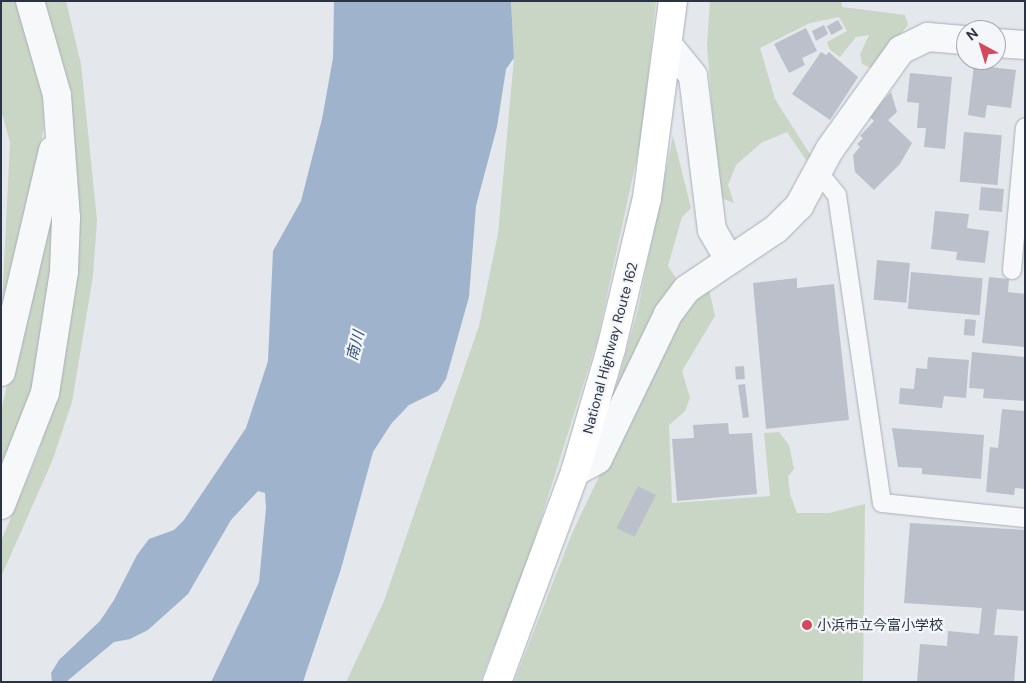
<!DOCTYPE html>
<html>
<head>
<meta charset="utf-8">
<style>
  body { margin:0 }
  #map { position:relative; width:1026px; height:683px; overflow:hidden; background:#e4e7ec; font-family:"DM Sans","Noto Sans JP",sans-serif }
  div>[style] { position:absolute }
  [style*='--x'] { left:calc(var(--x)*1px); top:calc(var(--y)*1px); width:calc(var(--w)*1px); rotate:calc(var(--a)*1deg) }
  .green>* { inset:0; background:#c9d6c5 }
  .water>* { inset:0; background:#9fb4cc }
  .building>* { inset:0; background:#bbc0ca; transform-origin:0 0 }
  .roads { filter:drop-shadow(0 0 1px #a9aeb7) drop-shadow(0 0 1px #a9aeb7) }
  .service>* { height:18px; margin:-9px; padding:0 9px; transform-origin:9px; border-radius:9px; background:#f7f8fa }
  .minor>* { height:28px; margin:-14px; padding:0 14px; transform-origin:14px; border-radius:14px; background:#f7f8fa }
  .trunk>* { height:28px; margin:-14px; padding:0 14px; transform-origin:14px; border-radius:14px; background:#fff }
  .dots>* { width:14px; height:14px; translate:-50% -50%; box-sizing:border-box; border:2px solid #f4f6f9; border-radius:50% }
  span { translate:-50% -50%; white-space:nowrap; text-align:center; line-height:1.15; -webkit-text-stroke:4.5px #f4f6f9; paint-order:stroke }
  .street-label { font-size:14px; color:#2b3445 }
  .poi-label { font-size:14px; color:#2b3445 }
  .left { translate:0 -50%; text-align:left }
  .water-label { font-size:15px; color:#34527a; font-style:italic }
  .frame { position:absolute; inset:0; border:2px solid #2b3445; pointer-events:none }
  .north { position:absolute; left:956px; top:20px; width:50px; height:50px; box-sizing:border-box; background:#f4f6f9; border:1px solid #a4a8b1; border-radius:50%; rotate:321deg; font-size:14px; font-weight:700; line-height:20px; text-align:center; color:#2b3445 }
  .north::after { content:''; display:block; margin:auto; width:18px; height:22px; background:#d1495b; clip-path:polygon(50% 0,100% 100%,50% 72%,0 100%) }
</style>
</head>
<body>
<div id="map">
  <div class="green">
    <div style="clip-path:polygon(1px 1px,18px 1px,43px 90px,44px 128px,1px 325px,10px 142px,1px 110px)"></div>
    <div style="clip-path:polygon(42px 1px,66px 1px,81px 64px,97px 220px,93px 276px,72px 402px,53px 459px,1px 577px,1px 541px,39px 451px,56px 395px,69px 324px)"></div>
    <div style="clip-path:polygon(511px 1px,656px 1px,642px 134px,597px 341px,529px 557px,480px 682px,346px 682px,384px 601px,479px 326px,498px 234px,514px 58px)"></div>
    <div style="clip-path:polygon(710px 1px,842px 1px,842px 7px,905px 15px,908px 25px,873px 69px,862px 64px,860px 54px,869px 35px,856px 37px,840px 57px,830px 50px,827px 42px,847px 31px,839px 17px,810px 23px,760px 48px,775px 99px,811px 156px,806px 160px,787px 132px,761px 143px,736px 165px,728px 185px,734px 203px,719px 197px,707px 45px)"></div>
    <div style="clip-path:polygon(673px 136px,691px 208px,682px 217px,668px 266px,679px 283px,603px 435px,638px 309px)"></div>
    <div style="clip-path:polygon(52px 182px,53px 267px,33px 389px,1px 480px,1px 412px)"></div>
    <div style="clip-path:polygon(709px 289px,715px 316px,682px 371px,690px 398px,685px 411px,669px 425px,672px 503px,770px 496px,764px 433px,779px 432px,789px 445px,794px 469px,788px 476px,790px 494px,797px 513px,829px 513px,865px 504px,863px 682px,514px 682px,573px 531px,647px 376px,694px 296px)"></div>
  </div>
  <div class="water">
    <div style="clip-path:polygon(334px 1px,511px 1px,514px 58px,506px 69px,497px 127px,476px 206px,469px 297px,446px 379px,438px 391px,409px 405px,391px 424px,373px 452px,341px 569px,303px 682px,211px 682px,259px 582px,266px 508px,265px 493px,258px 491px,231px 520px,188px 594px,148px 630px,130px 639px,114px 642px,66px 682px,52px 682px,51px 673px,59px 660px,100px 621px,114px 600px,137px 555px,149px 539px,174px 530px,184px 520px,246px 428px,268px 361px,273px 251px,301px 201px,322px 119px,333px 58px)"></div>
  </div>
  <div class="building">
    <div style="left:838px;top:20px;width:10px;height:13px;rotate:61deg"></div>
    <div style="clip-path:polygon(824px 25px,828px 34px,816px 41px,812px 31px)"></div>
    <div style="clip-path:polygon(806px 28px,817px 51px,802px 58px,805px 65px,789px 73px,774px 44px)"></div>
    <div style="clip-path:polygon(821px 52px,826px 55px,829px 52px,858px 77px,830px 120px,792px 94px)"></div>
    <div style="clip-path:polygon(974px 65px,1016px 70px,1011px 108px,987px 105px,985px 118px,968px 115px)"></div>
    <div style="clip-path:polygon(910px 73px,952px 77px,945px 149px,924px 147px,926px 128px,917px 128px,919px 103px,907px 102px)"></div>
    <div style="clip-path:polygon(891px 92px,897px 112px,888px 120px,912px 143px,900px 164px,874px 190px,855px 172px,853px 155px,860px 147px,857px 144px,863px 138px,860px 136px,874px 121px,869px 116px)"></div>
    <div style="left:964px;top:132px;width:38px;height:50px;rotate:5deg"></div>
    <div style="left:981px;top:187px;width:23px;height:23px;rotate:5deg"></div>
    <div style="clip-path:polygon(935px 211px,969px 214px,967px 228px,989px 231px,985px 263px,956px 260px,957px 252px,931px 249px)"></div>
    <div style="left:877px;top:260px;width:33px;height:40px;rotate:5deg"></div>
    <div style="left:911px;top:272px;width:72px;height:37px;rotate:5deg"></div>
    <div style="clip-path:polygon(989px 277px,1009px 279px,1008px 292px,1025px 294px,1025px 347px,982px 343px)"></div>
    <div style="clip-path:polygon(797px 278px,797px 288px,834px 284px,849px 420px,766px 429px,753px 283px)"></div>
    <div style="left:965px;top:319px;width:11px;height:16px;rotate:5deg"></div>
    <div style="clip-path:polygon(972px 352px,1025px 357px,1025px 401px,983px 398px,984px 389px,969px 388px)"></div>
    <div style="clip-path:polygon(928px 357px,969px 360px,966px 398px,944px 396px,942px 408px,899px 404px,900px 388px,914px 389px,916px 368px,927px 369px)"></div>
    <div style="left:744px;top:366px;width:13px;height:9px;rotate:86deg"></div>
    <div style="clip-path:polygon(745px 384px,749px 417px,743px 418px,738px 385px)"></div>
    <div style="clip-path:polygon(1002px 409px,1025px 411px,1025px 489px,1015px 488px,1014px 495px,986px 492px,990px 447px,998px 448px)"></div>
    <div style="clip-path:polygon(728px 423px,729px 434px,752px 433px,757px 494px,677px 501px,672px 439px,694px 438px,693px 425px)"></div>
    <div style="clip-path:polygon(892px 428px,984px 435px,981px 479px,922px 474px,922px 468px,898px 467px)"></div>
    <div style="left:638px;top:486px;width:20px;height:47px;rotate:27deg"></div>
    <div style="clip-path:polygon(910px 523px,1025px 530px,1025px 611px,997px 609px,994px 635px,1018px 636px,1014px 682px,917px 682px,920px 644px,947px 646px,948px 631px,979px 634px,982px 608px,904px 603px)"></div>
  </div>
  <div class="roads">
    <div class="service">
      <div style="--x:819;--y:173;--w:28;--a:51"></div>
      <div style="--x:837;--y:195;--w:311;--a:81.7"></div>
      <div style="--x:882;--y:503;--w:144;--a:6"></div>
      <div style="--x:1012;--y:270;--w:143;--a:-84.8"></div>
    </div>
    <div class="minor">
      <div style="--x:996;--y:43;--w:29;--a:4"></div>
      <div style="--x:669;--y:46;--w:38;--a:51"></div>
      <div style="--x:693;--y:76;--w:155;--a:83"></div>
      <div style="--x:712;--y:230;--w:34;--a:60"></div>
      <div style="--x:1;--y:372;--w:228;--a:-76.8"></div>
      <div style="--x:575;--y:472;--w:26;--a:-29"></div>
      <div style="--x:598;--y:459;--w:161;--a:-64.2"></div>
      <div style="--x:668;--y:314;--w:31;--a:-53"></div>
      <div style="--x:687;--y:289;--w:107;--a:-34"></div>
      <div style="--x:776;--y:229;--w:33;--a:-45"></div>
      <div style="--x:799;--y:206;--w:65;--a:-61.5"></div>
      <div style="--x:830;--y:149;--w:122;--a:-54.4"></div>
      <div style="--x:901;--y:50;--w:30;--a:-26"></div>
      <div style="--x:928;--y:37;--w:38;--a:5"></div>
      <div style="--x:1;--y:505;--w:120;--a:-68.6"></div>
      <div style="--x:45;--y:393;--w:123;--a:-81.1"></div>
      <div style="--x:64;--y:271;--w:53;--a:-87.8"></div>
      <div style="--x:66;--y:218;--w:123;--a:-94.2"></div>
      <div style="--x:57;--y:95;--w:98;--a:-106"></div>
    </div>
    <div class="trunk">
      <div style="--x:497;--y:682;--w:224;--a:-69.6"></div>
      <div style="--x:575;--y:472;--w:128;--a:-73.7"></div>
      <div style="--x:611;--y:349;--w:155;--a:-76.6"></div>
      <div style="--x:647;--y:198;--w:199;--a:-82.5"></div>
    </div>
  </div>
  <div class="dots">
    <div style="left:807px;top:625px;background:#d1495b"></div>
  </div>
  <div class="street-label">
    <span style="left:610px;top:348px;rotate:-75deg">National Highway Route 162</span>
  </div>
  <div class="poi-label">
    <span class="left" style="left:817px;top:625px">小浜市立今富小学校</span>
  </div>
  <div class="water-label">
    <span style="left:356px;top:346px;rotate:-76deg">南川</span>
  </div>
  <div class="frame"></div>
  <div class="north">N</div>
</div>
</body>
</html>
